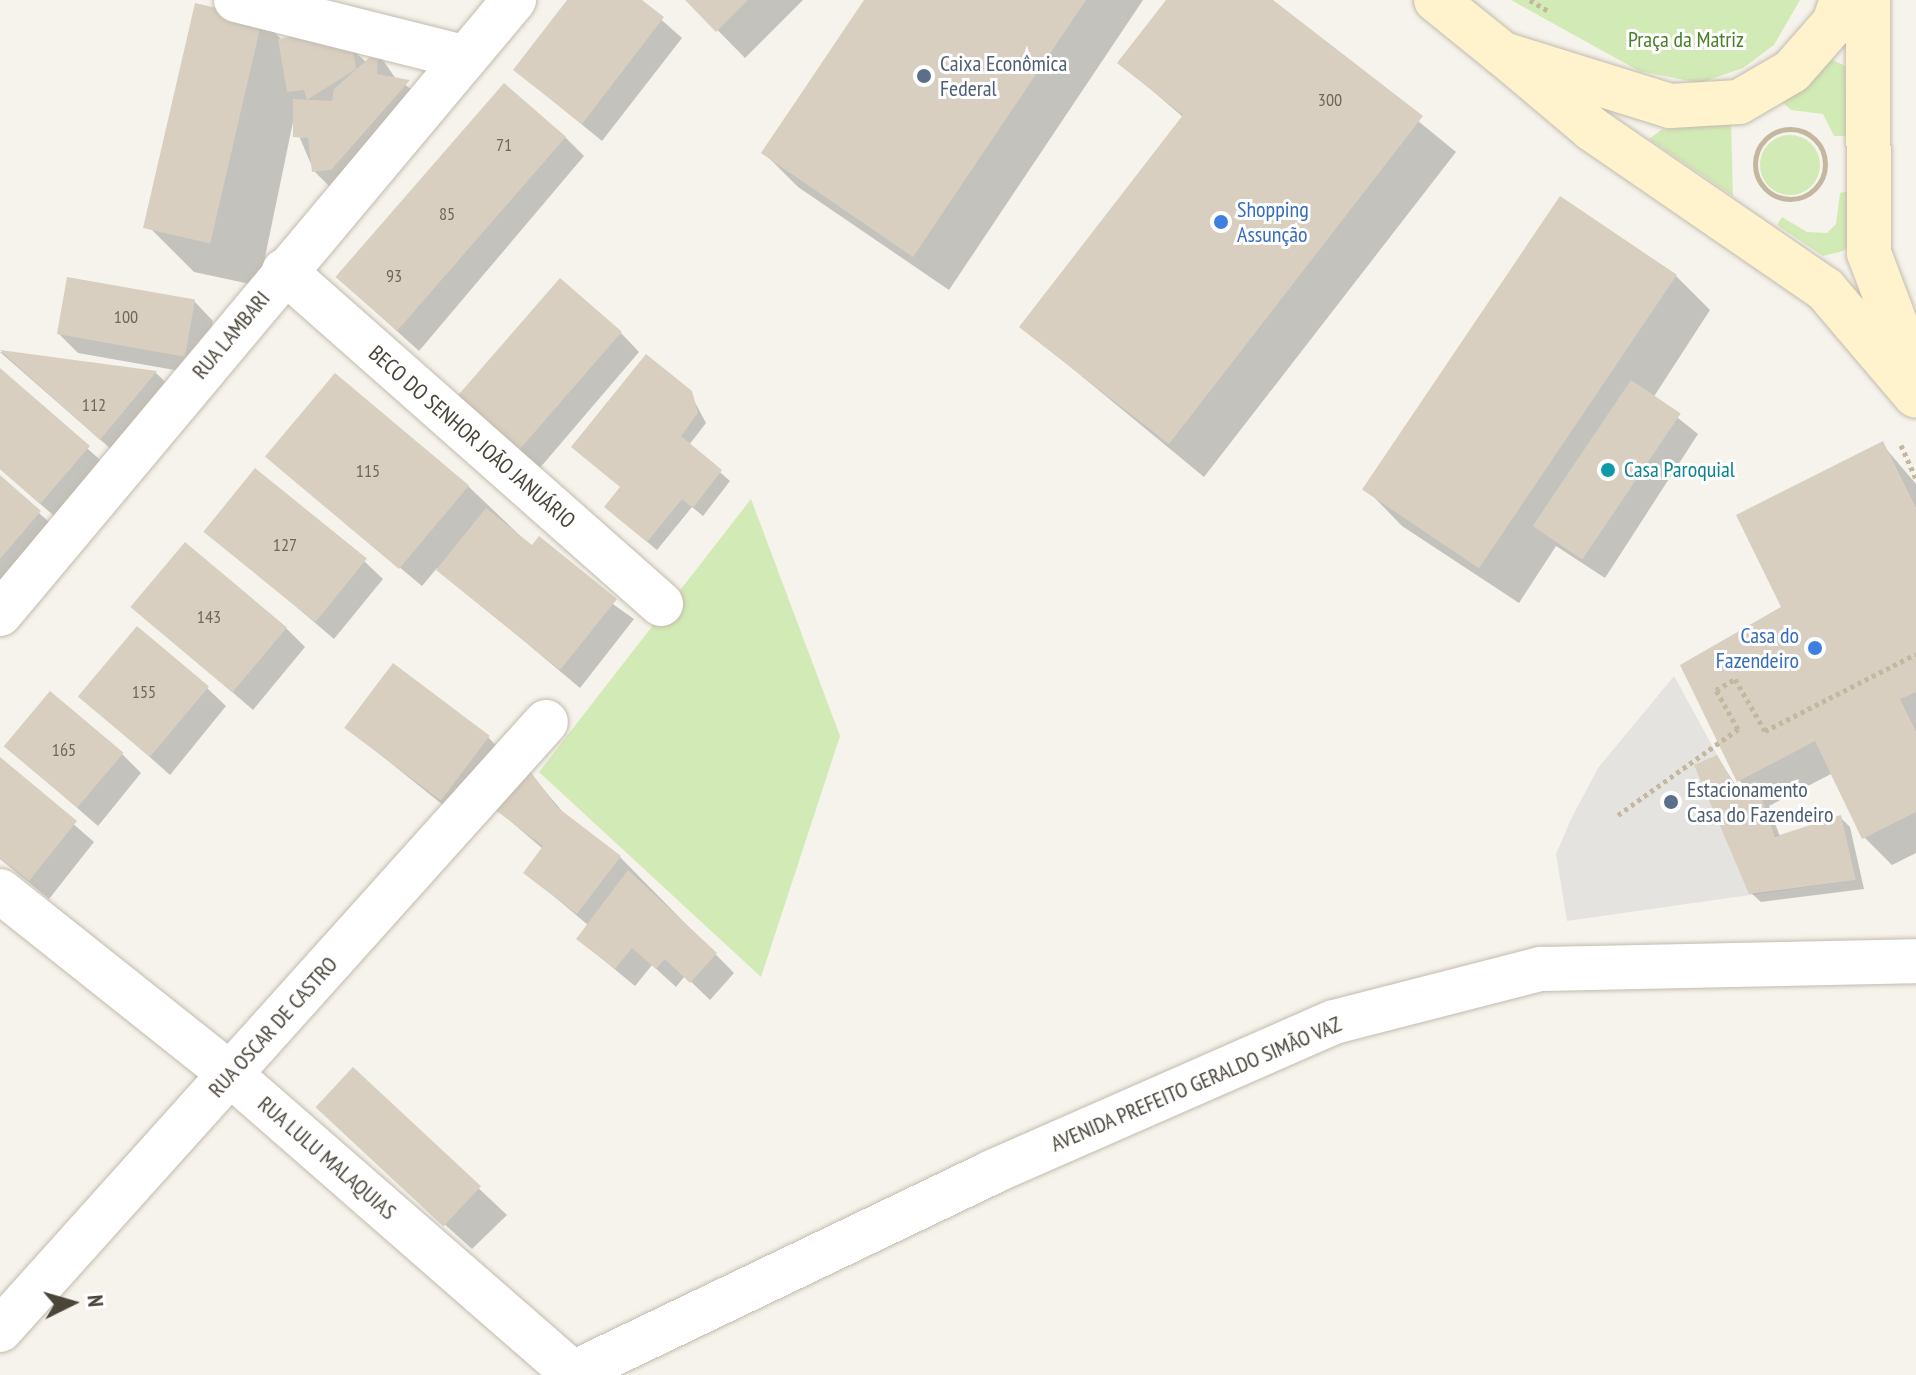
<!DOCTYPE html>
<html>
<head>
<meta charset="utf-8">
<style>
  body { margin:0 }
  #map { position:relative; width:1916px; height:1375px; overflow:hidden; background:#f6f3ec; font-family:"PT Sans Narrow",sans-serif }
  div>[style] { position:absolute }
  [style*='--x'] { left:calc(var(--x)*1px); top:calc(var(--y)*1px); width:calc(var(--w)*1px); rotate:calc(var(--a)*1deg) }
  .green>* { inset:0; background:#d2eab5 }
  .round { border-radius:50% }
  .parking>* { inset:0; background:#e5e3e0 }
  .shadow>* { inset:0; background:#0003 }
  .building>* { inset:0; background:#d8cfc1; transform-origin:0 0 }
  .path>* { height:5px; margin-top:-2.5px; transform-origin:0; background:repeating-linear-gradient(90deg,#c4b79f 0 4px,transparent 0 8px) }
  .path>.ring { margin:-2.5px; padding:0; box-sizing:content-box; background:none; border:5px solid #c4b79f; border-radius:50% }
  .roads { filter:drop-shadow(0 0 2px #c2bbae) drop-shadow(0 0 2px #c2bbae) }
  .minor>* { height:44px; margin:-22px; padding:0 22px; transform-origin:22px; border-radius:22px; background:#fff }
  .secondary>* { height:44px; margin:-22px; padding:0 22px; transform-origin:22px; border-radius:22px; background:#fff3cd }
  .dots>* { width:22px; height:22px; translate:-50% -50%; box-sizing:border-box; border:4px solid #fff; border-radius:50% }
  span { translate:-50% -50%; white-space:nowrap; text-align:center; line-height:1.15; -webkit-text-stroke:6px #fff; paint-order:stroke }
  .number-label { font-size:18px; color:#6e675b }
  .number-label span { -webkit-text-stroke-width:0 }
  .park-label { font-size:22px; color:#4a7f2a }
  .service-label { font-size:22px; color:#4e5e75 }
  .left { translate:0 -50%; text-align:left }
  .shop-label { font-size:22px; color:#366cbe }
  .right { translate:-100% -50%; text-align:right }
  .street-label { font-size:22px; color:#4b4439 }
  .culture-label { font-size:22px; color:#0d838f }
  .north { position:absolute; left:32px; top:1263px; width:80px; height:80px; -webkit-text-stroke:6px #fff; paint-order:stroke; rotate:85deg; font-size:22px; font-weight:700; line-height:32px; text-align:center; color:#4b4439 }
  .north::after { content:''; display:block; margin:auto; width:28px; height:36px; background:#4b4439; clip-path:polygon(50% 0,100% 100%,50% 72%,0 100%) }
</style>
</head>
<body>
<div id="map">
  <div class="green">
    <div style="clip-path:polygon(1511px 0,1800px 0,1774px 45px,1743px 68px,1700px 83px,1639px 71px)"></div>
    <div style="clip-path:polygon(1823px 55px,1845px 66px,1847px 136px,1834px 136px,1823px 114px,1791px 110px,1780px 100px)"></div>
    <div style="clip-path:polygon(1731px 123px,1733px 196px,1649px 139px,1661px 130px)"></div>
    <div class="round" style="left:1760px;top:135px;width:60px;height:60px"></div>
    <div style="clip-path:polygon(1850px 191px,1850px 244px,1843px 251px,1823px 256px,1777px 225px,1782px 217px,1807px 232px,1827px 233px,1836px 224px,1840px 193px)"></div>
    <div style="clip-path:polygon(751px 499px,840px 736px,761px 977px,539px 772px)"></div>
  </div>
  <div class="parking">
    <div style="clip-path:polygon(1674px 676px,1736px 789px,1756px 781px,1775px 836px,1841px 815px,1856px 880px,1567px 921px,1556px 854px,1571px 819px,1598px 768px)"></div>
  </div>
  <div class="shadow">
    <div style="clip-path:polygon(569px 0,639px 0,682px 38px,602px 141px,515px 70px)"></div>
    <div style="clip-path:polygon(688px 0,803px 0,745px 58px)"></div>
    <div style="clip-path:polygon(866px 0,1143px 0,949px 290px,798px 187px,763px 152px)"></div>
    <div style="clip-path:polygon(1168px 0,1270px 0,1456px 152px,1204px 477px,1022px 327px,1183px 117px,1120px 63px)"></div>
    <div style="clip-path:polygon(261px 19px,282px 40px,351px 48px,367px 63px,378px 53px,396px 79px,428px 100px,333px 190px,314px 171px,293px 122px,259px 286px,194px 272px,150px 228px)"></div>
    <div style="clip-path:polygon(565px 137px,584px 156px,419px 351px,339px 279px)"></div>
    <div style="clip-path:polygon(1676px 276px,1710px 310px,1653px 398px,1698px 434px,1605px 578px,1556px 546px,1519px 603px,1402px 526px,1368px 491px)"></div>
    <div style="clip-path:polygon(194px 301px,213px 321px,203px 375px,78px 353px,59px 334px)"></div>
    <div style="clip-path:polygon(621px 333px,639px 352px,539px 469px,479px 417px)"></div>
    <div style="clip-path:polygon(0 352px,156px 373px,175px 391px,120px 457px)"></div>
    <div style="clip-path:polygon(0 371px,107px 466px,60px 521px,0 469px)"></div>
    <div style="clip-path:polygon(690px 393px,706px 423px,689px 445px,730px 481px,703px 516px,692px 507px,657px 550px,616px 516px)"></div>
    <div style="clip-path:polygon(1882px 444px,1916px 484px,1916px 853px,1892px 865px,1864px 837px,1833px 773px,1769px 806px,1780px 837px,1840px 817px,1850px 827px,1864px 889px,1761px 902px,1751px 893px,1717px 757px,1739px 790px,1746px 788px,1739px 780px,1784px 608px)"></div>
    <div style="clip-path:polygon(268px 457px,468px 486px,532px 547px,634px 619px,580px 688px,437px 568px,422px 586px)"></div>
    <div style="clip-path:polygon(0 478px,59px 531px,0 598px)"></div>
    <div style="clip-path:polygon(206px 530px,364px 561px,383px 579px,334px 639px)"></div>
    <div style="clip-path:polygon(134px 607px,286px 628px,305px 647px,253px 710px)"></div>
    <div style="clip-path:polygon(207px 688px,226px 706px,170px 775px,82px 697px)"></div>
    <div style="clip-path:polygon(346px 727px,488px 737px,506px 756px,459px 818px)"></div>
    <div style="clip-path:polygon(7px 747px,122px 754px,141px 773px,98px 826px)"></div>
    <div style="clip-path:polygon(0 760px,94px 842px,49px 899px,0 859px)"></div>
    <div style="clip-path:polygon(524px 766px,567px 817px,620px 857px,734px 973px,710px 1000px,685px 976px,676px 987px,652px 965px,635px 986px,578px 939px,588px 925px,526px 873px,543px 849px,493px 806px)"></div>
    <div style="clip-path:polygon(353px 1070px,507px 1215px,472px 1249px,347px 1136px)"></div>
  </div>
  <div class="building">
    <div style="clip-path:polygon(567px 0,642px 0,664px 17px,582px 124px,513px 70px)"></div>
    <div style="clip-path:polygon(685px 0,748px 0,716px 32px)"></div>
    <div style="clip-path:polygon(864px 0,1086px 0,913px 257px,761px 153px)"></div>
    <div style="clip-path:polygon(1166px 0,1273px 0,1423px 116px,1169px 444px,1019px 327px,1183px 115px,1117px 63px)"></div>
    <div style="left:195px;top:3px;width:69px;height:231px;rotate:13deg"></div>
    <div style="clip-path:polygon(317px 32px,331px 48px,352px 45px,356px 69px,307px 100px,304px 90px,287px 92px,278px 39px)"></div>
    <div style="clip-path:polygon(378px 50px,377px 74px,410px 80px,331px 170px,312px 172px,308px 138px,293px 137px,293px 99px,332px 101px,334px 89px)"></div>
    <div style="left:504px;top:83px;width:82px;height:257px;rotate:41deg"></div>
    <div style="left:1560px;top:196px;width:141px;height:354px;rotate:34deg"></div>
    <div style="left:67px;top:277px;width:130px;height:58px;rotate:10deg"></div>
    <div style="left:560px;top:278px;width:82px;height:158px;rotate:41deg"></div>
    <div style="clip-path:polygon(0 350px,157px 371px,100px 440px)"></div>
    <div style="clip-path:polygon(646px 354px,692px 391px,698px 413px,681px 436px,722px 470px,693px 508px,682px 499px,647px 542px,604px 507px,620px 487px,571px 447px)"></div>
    <div style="clip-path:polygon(0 368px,90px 446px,40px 504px,0 469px)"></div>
    <div style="left:335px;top:373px;width:175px;height:109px;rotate:40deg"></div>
    <div style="left:1631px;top:380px;width:60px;height:176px;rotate:34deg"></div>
    <div style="clip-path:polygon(1883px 441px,1916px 508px,1916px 692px,1900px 699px,1916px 732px,1916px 812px,1862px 839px,1815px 741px,1737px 782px,1680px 665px,1781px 607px,1736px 515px)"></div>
    <div style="left:255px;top:468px;width:144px;height:82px;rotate:39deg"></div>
    <div style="clip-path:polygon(0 475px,41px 511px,0 559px)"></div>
    <div style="clip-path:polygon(486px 508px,532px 545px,539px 536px,617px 599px,560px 670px,436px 570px)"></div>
    <div style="left:185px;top:542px;width:133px;height:85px;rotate:40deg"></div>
    <div style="left:137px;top:626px;width:94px;height:92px;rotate:40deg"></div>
    <div style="left:393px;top:663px;width:121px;height:81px;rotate:37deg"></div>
    <div style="left:50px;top:691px;width:96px;height:72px;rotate:40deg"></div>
    <div style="clip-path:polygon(1717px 755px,1737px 789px,1756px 781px,1775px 837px,1841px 815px,1856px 880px,1749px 894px,1694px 765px)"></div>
    <div style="clip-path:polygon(0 757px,77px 821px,29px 881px,0 858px)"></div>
    <div style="clip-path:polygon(524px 763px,557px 807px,621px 856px,577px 914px,523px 873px,543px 846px,490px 806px)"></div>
    <div style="clip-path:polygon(628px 870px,717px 953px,690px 983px,665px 959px,656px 969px,632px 948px,615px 969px,576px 939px)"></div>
    <div style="left:353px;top:1067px;width:175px;height:55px;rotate:43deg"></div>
  </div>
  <div class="path">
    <div style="--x:1530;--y:0;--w:23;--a:31"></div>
    <div class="ring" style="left:1755px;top:129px;width:65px;height:65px"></div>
    <div style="--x:1901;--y:445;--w:36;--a:66"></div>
    <div style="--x:1618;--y:815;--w:148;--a:-35.6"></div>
    <div style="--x:1738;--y:729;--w:45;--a:-119.4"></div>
    <div style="--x:1716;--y:690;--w:22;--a:-30"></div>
    <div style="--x:1735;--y:679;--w:60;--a:60"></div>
    <div style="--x:1765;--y:731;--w:169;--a:-27"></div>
  </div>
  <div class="roads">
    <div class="minor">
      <div style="--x:236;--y:0;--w:234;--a:14.1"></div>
      <div style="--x:284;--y:271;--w:503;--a:41.45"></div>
      <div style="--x:0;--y:614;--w:801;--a:-50.07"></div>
      <div style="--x:0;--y:891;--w:295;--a:38.5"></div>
      <div style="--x:231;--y:1075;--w:454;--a:41.1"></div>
      <div style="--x:0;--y:1330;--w:817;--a:-48.08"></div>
      <div style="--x:569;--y:1375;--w:469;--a:-25.6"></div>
      <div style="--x:992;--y:1172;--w:373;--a:-23.7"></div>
      <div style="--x:1334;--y:1022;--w:214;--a:-14.4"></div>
      <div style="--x:1541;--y:969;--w:375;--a:-1.2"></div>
    </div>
    <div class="secondary">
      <div style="--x:1436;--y:0;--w:86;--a:38.9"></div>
      <div style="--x:1503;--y:54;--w:175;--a:17.3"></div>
      <div style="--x:1670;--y:106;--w:69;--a:-3.3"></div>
      <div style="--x:1739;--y:102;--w:61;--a:-30.3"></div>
      <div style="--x:1792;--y:71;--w:64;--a:-48.8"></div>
      <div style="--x:1834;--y:23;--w:24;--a:-71"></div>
      <div style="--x:1868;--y:0;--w:253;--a:89.8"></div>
      <div style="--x:1869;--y:253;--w:120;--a:69.4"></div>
      <div style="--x:1503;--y:54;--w:116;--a:40.1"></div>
      <div style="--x:1592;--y:129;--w:283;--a:34.5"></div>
      <div style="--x:1825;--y:289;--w:140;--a:49.6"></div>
    </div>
  </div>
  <div class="dots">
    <div style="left:924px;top:76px;background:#5c6f8a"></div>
    <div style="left:1221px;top:222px;background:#3f7fe0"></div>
    <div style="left:1608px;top:470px;background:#0f9aa8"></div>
    <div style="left:1815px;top:648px;background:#3f7fe0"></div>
    <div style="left:1671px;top:802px;background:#5c6f8a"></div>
  </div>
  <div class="number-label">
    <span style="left:1330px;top:100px">300</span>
    <span style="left:504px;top:145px">71</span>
    <span style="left:447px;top:214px">85</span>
    <span style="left:394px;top:276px">93</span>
    <span style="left:126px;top:317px">100</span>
    <span style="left:94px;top:405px">112</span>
    <span style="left:368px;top:471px">115</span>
    <span style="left:285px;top:545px">127</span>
    <span style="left:209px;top:617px">143</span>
    <span style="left:144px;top:692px">155</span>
    <span style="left:64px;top:750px">165</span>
  </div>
  <div class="park-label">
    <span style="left:1686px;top:40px">Praça da Matriz</span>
  </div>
  <div class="service-label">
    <span class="left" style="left:940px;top:76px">Caixa Econômica<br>Federal</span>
    <span class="left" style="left:1687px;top:802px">Estacionamento<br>Casa do Fazendeiro</span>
  </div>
  <div class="shop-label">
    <span class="left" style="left:1237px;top:222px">Shopping<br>Assunção</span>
    <span class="right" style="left:1799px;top:648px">Casa do<br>Fazendeiro</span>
  </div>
  <div class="street-label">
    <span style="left:231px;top:335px;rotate:-50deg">RUA LAMBARI</span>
    <span style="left:472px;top:437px;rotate:41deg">BECO DO SENHOR JOÃO JANUÁRIO</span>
    <span style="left:273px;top:1027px;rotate:-48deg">RUA OSCAR DE CASTRO</span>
    <span style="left:1196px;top:1084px;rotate:-23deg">AVENIDA PREFEITO GERALDO SIMÃO VAZ</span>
    <span style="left:327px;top:1158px;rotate:41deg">RUA LULU MALAQUIAS</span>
  </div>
  <div class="culture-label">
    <span class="left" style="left:1624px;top:470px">Casa Paroquial</span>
  </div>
  <div class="north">N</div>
</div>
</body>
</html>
